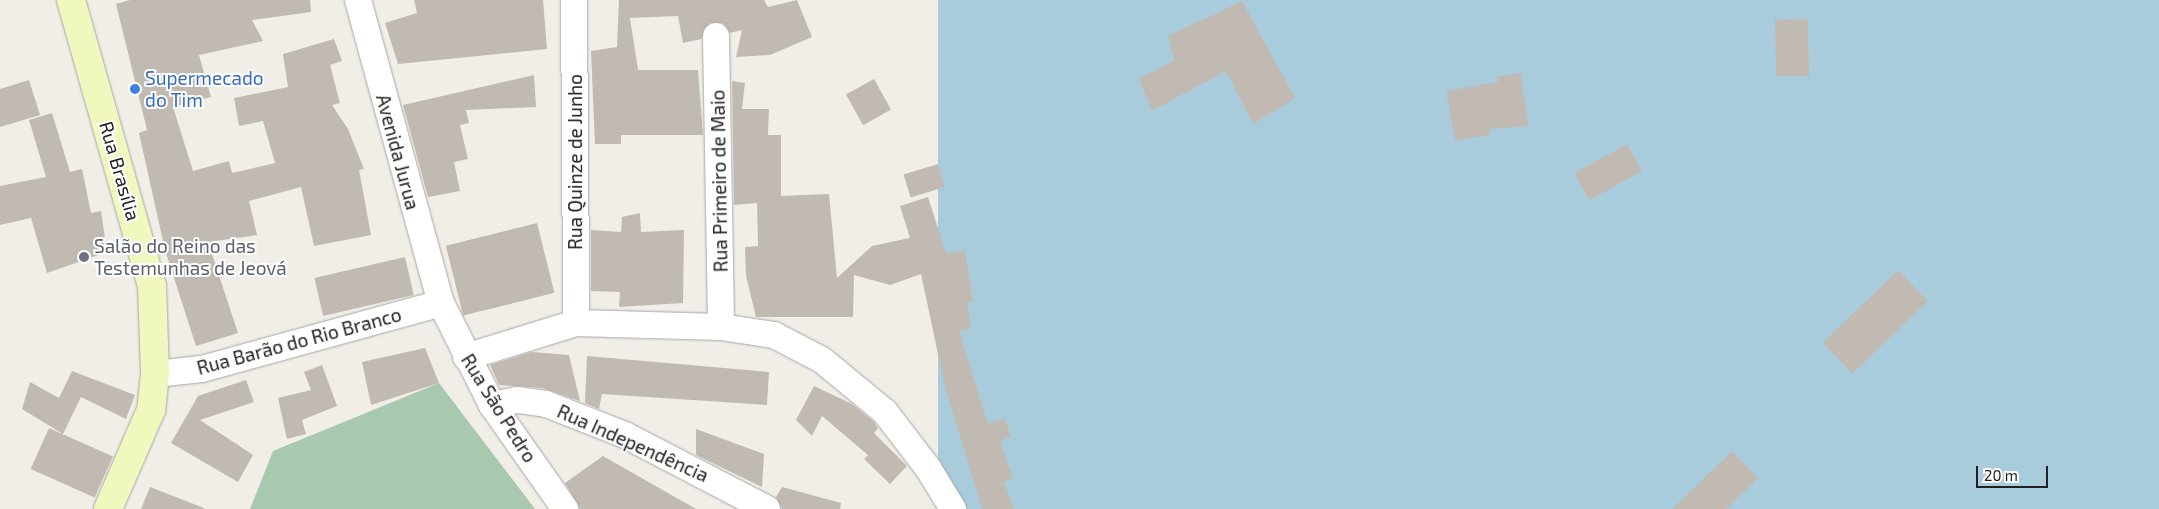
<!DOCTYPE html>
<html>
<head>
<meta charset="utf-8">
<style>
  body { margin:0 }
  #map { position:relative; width:2159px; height:509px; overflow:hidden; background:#f0eee7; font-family:"Exo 2",sans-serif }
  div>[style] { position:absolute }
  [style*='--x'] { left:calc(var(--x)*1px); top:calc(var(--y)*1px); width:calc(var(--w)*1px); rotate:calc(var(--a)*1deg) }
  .cemetery>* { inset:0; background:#a8c8b0 }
  .water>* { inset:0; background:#a9ccdc; transform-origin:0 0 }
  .building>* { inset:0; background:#c1bab3; transform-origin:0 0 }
  .roads { filter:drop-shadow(0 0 1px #a7a7a7) drop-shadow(0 0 1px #a7a7a7) }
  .street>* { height:26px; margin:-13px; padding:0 13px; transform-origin:13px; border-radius:13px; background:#fff }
  .secondary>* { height:28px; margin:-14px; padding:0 14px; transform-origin:14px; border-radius:14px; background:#f0f8bd }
  .dots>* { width:14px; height:14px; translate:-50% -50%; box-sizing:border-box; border:2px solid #fff; border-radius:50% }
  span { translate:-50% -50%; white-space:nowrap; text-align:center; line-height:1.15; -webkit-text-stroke:4px #fff; paint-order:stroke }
  .shop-label { font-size:19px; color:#366cbe }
  .left { translate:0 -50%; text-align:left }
  .street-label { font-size:19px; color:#202020 }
  .worship-label { font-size:19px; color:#5b616d }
  .scale { position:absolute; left:1976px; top:466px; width:72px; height:22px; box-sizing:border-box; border:2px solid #202020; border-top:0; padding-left:6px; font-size:15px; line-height:18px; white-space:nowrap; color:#202020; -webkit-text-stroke:4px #fff; paint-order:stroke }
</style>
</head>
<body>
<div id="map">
  <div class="cemetery">
    <div style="clip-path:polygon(439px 383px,535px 509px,250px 509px,273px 451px)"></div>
  </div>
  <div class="water">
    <div style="left:938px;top:0;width:1221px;height:536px"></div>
  </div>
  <div class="building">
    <div style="clip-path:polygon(130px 0,310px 0,311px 12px,252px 20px,263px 41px,199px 55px,211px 97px,173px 107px,193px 171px,229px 161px,232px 173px,275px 163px,263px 121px,239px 126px,234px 98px,288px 87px,283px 54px,334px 39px,342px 61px,330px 65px,340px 103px,332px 105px,348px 129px,364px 169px,359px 170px,371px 235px,314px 246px,301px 187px,249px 201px,257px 235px,208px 242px,238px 333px,196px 346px,165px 250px,139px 133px,147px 130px,116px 4px)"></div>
    <div style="clip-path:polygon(414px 0,543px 0,547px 49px,398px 64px,385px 23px,417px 13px)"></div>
    <div style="clip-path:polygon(619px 0,764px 0,768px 7px,797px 0,812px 37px,770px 55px,736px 57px,742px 30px,730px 33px,723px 23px,709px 23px,701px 39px,683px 43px,678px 16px,630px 18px,638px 70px,698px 70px,703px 135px,621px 135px,621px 144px,595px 144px,591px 51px,617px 47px)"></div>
    <div style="clip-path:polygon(1242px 1px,1295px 98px,1253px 124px,1226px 71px,1152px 111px,1139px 79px,1174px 60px,1168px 36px)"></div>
    <div style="left:1808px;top:19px;width:57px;height:33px;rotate:89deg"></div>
    <div style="clip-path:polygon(1520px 73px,1529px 126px,1489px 129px,1490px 135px,1455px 141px,1446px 91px,1498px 82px,1497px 77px)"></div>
    <div style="clip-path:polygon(534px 75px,536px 107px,466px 110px,469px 123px,460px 125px,468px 159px,454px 162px,460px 191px,428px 197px,403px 105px)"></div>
    <div style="left:874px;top:79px;width:35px;height:32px;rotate:61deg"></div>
    <div style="clip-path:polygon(29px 80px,40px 115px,0 127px,0 89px)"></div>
    <div style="clip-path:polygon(732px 81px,745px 83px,742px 109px,769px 109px,768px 135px,781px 135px,781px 196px,829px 194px,837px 278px,872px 246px,910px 238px,900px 206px,928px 197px,946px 253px,965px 251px,973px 301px,967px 302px,971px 329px,959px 331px,988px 424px,1005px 418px,1011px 437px,1000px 441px,1013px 479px,1004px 482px,1014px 509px,982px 509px,945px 387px,921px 274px,890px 285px,854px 275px,853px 317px,756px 317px,746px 276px,745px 247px,758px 246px,757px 203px,734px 205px)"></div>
    <div style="clip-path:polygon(52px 113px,70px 172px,82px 169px,91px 213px,101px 211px,107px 252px,47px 273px,31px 218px,0 225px,0 186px,46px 177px,29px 120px)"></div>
    <div style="left:1627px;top:144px;width:31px;height:60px;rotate:61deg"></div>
    <div style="left:938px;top:164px;width:24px;height:36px;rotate:73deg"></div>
    <div style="clip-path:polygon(640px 213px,641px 232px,684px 230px,683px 303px,619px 307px,620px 292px,591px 291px,591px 230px,621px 232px,622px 217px)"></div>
    <div style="left:537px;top:223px;width:72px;height:94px;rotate:76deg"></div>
    <div style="left:405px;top:257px;width:39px;height:93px;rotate:77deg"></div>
    <div style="left:1898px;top:270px;width:43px;height:105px;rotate:46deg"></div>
    <div style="clip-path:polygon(425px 348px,439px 383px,371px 405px,362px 362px)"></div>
    <div style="clip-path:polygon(532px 352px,569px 355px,580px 401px,542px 388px,499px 385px,490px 365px)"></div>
    <div style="clip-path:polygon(587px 356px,769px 372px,767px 405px,602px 394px,599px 409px,585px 403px)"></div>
    <div style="clip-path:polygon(322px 365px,337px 406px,302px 420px,306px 434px,287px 439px,278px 398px,311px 390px,304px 372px)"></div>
    <div style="clip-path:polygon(72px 371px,135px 395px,126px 419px,81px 397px,63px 434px,22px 409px,30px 382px,59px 398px)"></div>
    <div style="clip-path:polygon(246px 380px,254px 402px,200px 420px,253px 455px,238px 482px,171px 443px,198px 396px)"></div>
    <div style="clip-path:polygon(814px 386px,852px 404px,874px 422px,878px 428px,874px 433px,907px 466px,890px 484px,864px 459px,868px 455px,822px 416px,812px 436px,796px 420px)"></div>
    <div style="left:49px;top:428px;width:70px;height:45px;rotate:24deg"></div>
    <div style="clip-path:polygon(696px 429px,764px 454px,762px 487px,696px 455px)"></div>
    <div style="clip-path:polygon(1732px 451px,1758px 478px,1726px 509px,1672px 509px)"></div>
    <div style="clip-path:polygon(603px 456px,696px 509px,580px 509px,565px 483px)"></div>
    <div style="clip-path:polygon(150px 487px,204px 508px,204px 509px,141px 509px)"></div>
    <div style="clip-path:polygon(782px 487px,841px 503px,840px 509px,782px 509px,776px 497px)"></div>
  </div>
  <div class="roads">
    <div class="street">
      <div style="--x:358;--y:0;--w:314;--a:74.7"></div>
      <div style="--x:441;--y:303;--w:114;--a:63.4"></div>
      <div style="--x:492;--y:405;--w:127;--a:54.9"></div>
      <div style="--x:574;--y:0;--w:323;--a:89.6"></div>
      <div style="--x:716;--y:36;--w:291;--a:89"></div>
      <div style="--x:466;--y:357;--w:115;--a:-17.2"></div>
      <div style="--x:576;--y:323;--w:145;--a:1.6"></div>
      <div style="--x:721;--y:327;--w:54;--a:8.6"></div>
      <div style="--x:774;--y:335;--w:54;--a:27.5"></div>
      <div style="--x:822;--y:360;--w:82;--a:39.5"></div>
      <div style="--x:885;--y:412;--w:71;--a:52.5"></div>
      <div style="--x:928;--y:468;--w:48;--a:58.6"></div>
      <div style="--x:155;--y:374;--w:47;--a:-6.1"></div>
      <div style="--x:202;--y:369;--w:248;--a:-15.4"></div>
      <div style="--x:492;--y:405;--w:26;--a:-11"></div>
      <div style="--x:518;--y:400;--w:28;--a:8"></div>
      <div style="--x:546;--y:404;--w:85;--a:21.4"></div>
      <div style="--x:625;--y:435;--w:160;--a:27.5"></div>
    </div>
    <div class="secondary">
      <div style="--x:71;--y:0;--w:297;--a:74.2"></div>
      <div style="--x:152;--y:286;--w:88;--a:88"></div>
      <div style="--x:155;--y:374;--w:36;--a:96"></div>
      <div style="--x:151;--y:410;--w:108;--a:113.5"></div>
    </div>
  </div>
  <div class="dots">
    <div style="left:135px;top:89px;background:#3f7fe0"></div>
    <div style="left:84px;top:257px;background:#6b7280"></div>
  </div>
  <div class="shop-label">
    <span class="left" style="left:145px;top:89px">Supermecado<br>do Tim</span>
  </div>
  <div class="street-label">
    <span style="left:398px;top:152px;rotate:75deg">Avenida Jurua</span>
    <span style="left:575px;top:162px;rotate:-90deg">Rua Quinze de Junho</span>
    <span style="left:120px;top:171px;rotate:74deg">Rua Brasília</span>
    <span style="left:719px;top:181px;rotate:-91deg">Rua Primeiro de Maio</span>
    <span style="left:299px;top:341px;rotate:-15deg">Rua Barão do Rio Branco</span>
    <span style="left:499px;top:408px;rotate:58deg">Rua São Pedro</span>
    <span style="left:633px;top:443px;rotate:24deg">Rua Independência</span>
  </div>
  <div class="worship-label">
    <span class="left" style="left:94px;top:257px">Salão do Reino das<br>Testemunhas de Jeová</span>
  </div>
  <div class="scale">20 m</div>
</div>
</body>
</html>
